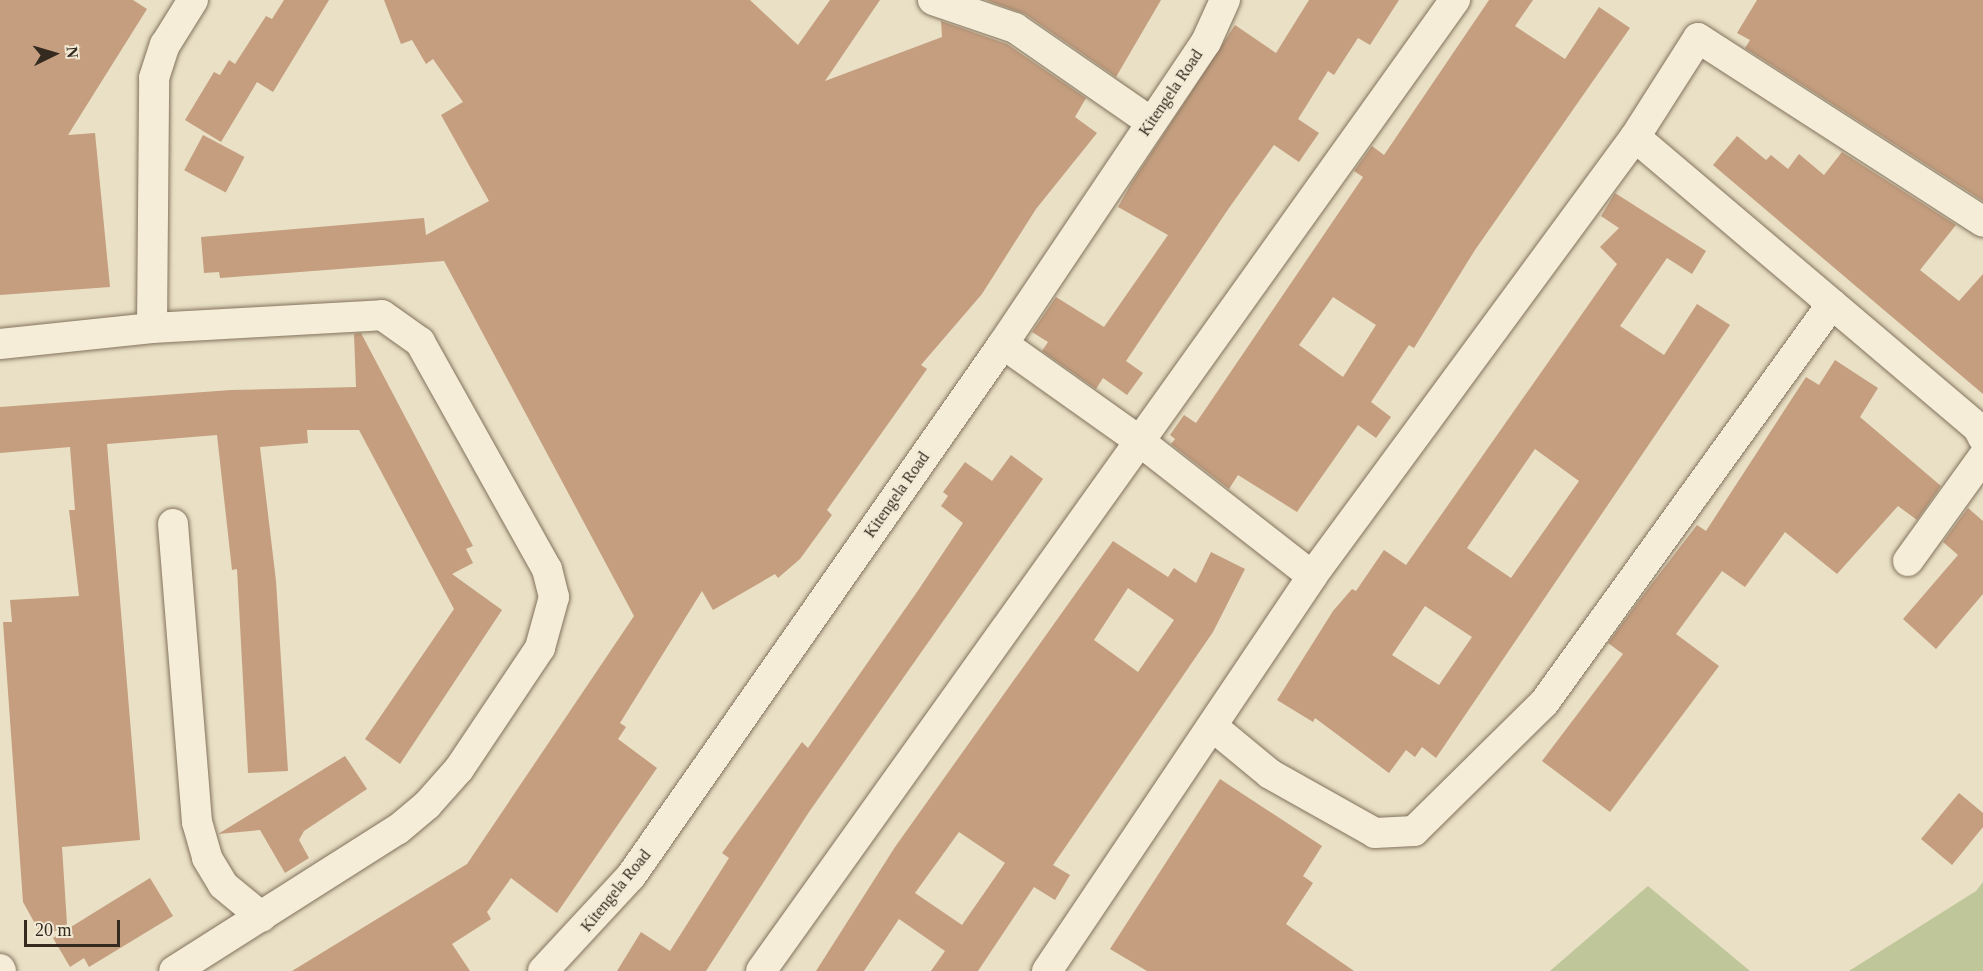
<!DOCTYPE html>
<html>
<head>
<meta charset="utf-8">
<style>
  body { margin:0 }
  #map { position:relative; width:1983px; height:971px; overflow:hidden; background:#e9e0c5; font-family:Georgia,serif }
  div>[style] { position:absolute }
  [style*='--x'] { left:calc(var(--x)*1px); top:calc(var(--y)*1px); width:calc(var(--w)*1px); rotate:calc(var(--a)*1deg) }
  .green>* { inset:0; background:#bfc69a }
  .building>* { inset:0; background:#c49e7f; transform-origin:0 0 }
  .roads { filter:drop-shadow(0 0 2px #83725d) drop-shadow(0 0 2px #83725d) }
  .minor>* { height:30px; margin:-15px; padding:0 15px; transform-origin:15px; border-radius:15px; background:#f5edd7 }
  span { translate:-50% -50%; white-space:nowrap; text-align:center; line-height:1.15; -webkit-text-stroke:4.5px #f2ead4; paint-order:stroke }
  .street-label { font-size:16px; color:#342a1f }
  .north { position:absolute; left:24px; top:24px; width:60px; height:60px; -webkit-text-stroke:4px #f2ead4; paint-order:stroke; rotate:85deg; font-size:16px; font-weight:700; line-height:24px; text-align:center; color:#342a1f }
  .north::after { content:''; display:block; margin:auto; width:21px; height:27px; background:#342a1f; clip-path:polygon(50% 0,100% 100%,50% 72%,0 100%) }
  .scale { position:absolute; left:24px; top:920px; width:96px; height:27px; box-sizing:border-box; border:3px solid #342a1f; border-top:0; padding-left:8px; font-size:18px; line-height:21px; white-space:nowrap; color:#342a1f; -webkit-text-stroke:4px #f2ead4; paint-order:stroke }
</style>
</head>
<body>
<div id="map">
  <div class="green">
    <div style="clip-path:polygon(1983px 882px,1983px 971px,1849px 971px,1976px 891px)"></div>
    <div style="clip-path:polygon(1648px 886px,1750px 971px,1550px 971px)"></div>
  </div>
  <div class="building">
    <div style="clip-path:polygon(0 0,133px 0,147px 9px,68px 135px,95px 133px,110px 287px,0 295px)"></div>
    <div style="clip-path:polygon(284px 0,329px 0,273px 92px,257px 82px,221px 142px,185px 120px,214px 72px,220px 75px,229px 60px,235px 64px,266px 16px,272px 19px)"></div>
    <div style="clip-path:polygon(384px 0,750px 0,798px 45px,830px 0,880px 0,825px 81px,942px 37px,941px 21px,1007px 44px,1086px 98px,1075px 117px,1097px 133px,1036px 209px,982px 294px,921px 365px,927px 369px,827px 510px,832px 515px,800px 559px,778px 578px,775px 574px,713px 610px,702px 591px,620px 723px,626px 727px,618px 739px,657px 768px,557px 913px,511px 878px,487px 912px,491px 919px,452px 944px,470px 971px,292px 971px,467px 864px,634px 616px,444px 261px,220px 278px,219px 272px,204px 273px,201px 237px,424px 218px,426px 235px,489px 201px,441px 115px,463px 102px,433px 59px,426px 64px,412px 40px,401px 44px)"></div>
    <div style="clip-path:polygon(986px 0,1161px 0,1116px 77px,1025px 14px)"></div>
    <div style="clip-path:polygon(1309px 0,1399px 0,1370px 45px,1358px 38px,1334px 75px,1328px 71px,1298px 119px,1319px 133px,1299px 162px,1274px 145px,1229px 208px,1126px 361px,1143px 373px,1127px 395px,1103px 378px,1096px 389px,1042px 351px,1048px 342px,1032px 332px,1056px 297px,1104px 327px,1168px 235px,1118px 207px,1131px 184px,1235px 25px,1276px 53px)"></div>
    <div style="clip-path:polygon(evenodd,1489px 0,1533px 0,1515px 26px,1565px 59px,1599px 7px,1630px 28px,1475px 250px,1414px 348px,1409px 345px,1371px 402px,1391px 417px,1376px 438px,1358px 425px,1297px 512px,1238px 475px,1229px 489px,1171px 444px,1175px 439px,1170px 435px,1184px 415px,1196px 423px,1363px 177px,1354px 171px,1372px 146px,1384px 155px,1489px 0,1333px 297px,1376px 325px,1343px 377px,1299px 345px,1333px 297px)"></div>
    <div style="clip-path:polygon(1757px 0,1983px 0,1983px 201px,1745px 48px,1750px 40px,1737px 33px)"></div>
    <div style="left:203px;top:135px;width:47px;height:40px;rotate:28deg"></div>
    <div style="clip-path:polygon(1737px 136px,1766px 160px,1771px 155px,1788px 169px,1799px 154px,1824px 175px,1842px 152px,1956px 225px,1920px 270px,1959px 301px,1983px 274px,1983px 394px,1713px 165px)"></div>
    <div style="clip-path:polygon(evenodd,1615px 193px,1706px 251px,1692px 274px,1667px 258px,1620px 326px,1664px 355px,1697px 304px,1730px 325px,1436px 758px,1422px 747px,1415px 757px,1406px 750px,1389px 773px,1315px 718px,1313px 722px,1277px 700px,1333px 611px,1352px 589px,1356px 591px,1384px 550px,1406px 565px,1617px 264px,1600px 247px,1619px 228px,1601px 216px,1615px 193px,1535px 449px,1579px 481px,1511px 578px,1467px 548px,1535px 449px,1615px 193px,1425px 606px,1472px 637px,1439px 685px,1392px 655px,1425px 606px)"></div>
    <div style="clip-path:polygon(361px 333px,473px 546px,466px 549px,473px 563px,452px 574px,502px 610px,400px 764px,365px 739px,454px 609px,359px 430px,307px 430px,308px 443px,260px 447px,276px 581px,288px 771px,248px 773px,237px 569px,232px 570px,217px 435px,107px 444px,140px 840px,62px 847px,67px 924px,43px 938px,23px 902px,3px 622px,12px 622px,10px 600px,79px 596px,69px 510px,75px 510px,70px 447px,0 453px,0 407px,231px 390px,356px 387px,354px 334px)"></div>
    <div style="clip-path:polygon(1835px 360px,1878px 388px,1860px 417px,1941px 486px,1917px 520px,1898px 506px,1837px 574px,1785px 532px,1745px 587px,1722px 571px,1676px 634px,1719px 666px,1610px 812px,1542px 761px,1623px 654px,1608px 643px,1647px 590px,1697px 525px,1706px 531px,1806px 377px,1819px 385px)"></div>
    <div style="clip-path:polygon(1011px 455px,1043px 479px,809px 812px,706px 971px,617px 971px,641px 932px,670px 951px,729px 858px,722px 853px,802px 742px,808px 748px,919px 589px,963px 523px,941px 506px,948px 496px,943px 492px,965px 462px,992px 481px)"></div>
    <div style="clip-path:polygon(1968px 508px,1983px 521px,1983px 594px,1936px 649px,1903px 619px,1958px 555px,1943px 542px)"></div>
    <div style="clip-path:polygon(evenodd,1113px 541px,1168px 577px,1174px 568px,1196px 583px,1211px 552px,1245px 569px,1213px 632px,1053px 865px,1070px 875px,1055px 900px,1034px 887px,978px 971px,931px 971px,945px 951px,899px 919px,864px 971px,816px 971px,895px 847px,1113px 541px,1128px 588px,1174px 620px,1138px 672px,1094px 640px,1128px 588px,1113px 541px,959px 832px,1005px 863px,962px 925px,915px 893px,959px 832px)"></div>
    <div style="clip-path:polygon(345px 756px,367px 789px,304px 831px,299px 840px,309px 858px,285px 873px,260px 830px,218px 834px)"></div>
    <div style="clip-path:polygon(1220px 779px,1322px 846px,1303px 876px,1313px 883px,1286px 924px,1354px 971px,1147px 971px,1110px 949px)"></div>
    <div style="clip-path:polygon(1959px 793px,1983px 813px,1983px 827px,1952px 865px,1921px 839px)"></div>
    <div style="clip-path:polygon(150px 878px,173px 916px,89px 967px,84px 958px,70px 967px,53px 938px)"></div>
  </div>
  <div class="roads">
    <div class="minor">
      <div style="--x:933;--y:0;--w:87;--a:18.9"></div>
      <div style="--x:1015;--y:28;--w:165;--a:34.7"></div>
      <div style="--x:1635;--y:137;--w:450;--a:40.3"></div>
      <div style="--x:1978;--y:428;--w:11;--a:63"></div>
      <div style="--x:152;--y:328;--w:250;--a:-89.5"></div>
      <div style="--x:154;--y:78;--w:35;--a:-72"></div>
      <div style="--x:165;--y:45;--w:53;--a:-58.1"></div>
      <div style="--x:0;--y:344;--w:153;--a:-6"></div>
      <div style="--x:152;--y:328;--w:230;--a:-3.2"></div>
      <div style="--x:382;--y:315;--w:47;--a:35.4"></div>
      <div style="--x:420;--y:342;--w:260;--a:60.8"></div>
      <div style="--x:547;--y:569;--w:29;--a:76"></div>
      <div style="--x:554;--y:597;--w:53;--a:105.4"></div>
      <div style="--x:540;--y:648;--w:146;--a:123.8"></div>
      <div style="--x:459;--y:769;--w:48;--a:131.6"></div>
      <div style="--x:427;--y:805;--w:38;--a:140"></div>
      <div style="--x:398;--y:829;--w:265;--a:147.6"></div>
      <div style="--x:1003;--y:344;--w:166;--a:35.4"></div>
      <div style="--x:1138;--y:440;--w:221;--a:38"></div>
      <div style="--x:173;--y:524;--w:299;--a:85.4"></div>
      <div style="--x:197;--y:822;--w:37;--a:74"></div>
      <div style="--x:207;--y:858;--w:31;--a:59"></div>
      <div style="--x:223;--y:885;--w:50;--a:39.4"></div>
      <div style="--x:1908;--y:561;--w:128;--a:-54.2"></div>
      <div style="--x:1212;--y:726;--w:75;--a:39.6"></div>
      <div style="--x:1270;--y:774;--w:120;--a:29.3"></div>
      <div style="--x:1375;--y:833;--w:39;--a:-3"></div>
      <div style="--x:1414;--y:831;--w:182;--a:-44.6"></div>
      <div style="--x:1544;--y:703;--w:492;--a:-54.2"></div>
      <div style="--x:0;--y:969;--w:2;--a:63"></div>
      <div style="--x:543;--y:971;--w:129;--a:-47.2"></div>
      <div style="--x:631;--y:876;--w:649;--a:-55.04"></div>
      <div style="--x:1003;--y:344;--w:364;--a:-56.1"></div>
      <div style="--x:1206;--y:42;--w:46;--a:-65.7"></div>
      <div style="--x:761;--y:971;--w:1194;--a:-54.45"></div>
      <div style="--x:1047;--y:971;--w:476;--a:-56.1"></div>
      <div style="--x:1312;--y:576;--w:545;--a:-53.66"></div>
      <div style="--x:1635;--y:137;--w:117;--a:-57.5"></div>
      <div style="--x:1698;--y:38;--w:339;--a:32.8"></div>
    </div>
  </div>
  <div class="street-label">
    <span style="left:1171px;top:93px;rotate:-56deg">Kitengela Road</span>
    <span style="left:897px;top:495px;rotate:-55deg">Kitengela Road</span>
    <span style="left:616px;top:891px;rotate:-51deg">Kitengela Road</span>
  </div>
  <div class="north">N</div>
  <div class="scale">20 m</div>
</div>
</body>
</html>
